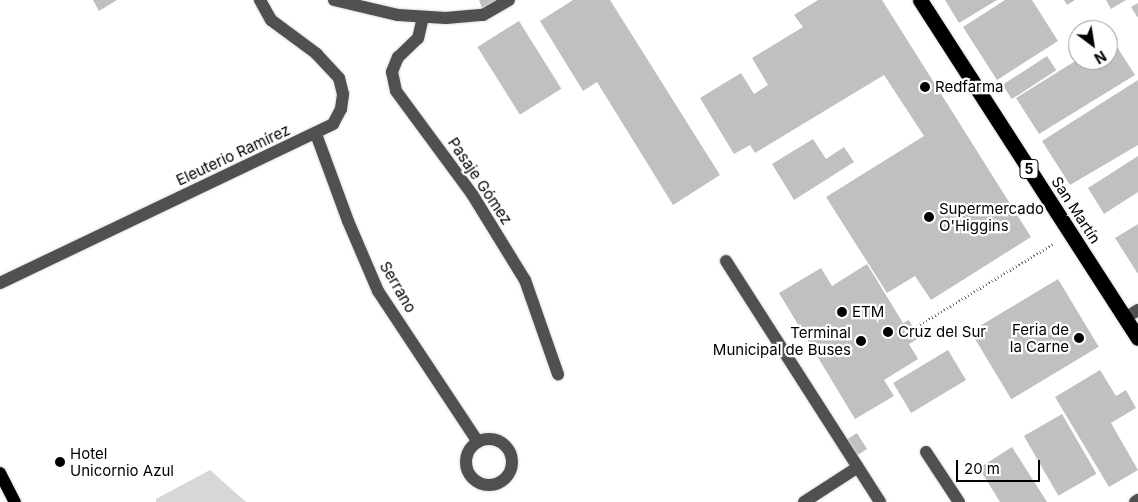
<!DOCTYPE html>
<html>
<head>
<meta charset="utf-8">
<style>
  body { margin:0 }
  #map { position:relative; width:1138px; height:502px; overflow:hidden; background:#fff; font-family:Inter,sans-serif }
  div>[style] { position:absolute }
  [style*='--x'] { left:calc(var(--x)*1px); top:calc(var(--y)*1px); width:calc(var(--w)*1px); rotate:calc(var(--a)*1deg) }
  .green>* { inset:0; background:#d7d7d7 }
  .building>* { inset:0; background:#c0c0c0; transform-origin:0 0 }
  .path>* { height:3px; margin-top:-1.5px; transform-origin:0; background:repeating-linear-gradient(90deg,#727272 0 1px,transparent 0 3.5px) }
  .roads { filter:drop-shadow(0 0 1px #dbdbdb) drop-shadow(0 0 1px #dbdbdb) }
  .minor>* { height:12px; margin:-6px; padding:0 6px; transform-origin:6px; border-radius:6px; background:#505050 }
  .minor>.ring { margin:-6px; padding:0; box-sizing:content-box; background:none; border:12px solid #505050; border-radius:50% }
  .major>* { height:12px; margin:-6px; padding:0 6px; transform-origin:6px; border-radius:6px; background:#000 }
  .highway>* { height:15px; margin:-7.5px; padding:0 7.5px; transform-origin:7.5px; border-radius:7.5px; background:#000 }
  .dots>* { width:14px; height:14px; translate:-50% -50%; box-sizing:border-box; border:2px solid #fff; border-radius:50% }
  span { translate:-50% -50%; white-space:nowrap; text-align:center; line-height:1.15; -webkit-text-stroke:4.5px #fff; paint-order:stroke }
  .shield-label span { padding:1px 4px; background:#fff; border:1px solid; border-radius:4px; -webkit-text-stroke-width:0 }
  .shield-label { font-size:14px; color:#000; font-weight:700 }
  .poi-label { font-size:15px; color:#000 }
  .left { translate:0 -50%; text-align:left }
  .right { translate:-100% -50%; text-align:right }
  .street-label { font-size:15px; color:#000 }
  .north { position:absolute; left:1068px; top:20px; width:50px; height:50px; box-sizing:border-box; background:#fff; border:1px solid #999; border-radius:50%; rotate:149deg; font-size:14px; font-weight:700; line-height:20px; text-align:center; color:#000 }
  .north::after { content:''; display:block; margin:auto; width:18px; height:22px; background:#000; clip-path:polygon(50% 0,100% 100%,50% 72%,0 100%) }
  .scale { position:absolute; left:956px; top:460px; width:84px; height:22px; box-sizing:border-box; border:2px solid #000; border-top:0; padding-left:6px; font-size:15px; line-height:18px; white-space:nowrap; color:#000; -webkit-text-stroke:4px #fff; paint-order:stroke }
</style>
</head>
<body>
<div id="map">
  <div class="green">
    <div style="clip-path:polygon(210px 470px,246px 502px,156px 502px,156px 499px)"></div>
  </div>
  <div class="building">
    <div style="clip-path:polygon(93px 0,117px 0,99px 11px)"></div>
    <div style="clip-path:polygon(479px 0,502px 0,482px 8px)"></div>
    <div style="clip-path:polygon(573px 0,610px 0,720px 175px,673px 205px,597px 82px,583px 91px,540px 21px)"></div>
    <div style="clip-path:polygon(818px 0,882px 0,1031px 237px,931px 300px,915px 276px,887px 293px,826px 197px,924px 136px,884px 75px,755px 153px,750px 145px,734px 154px,700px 98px,741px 73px,754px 94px,768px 85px,752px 58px,803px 27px,794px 15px)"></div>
    <div style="clip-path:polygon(945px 0,997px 0,959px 23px)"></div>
    <div style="clip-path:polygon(1005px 0,1032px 0,1058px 41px,997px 80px,963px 27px)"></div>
    <div style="clip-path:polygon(1064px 0,1075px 0,1067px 5px)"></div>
    <div style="clip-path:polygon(1106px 0,1126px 0,1111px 9px)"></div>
    <div style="clip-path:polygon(1138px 3px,1138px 18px,1131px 7px)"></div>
    <div style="left:519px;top:21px;width:80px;height:49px;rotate:58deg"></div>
    <div style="clip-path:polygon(1112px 39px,1135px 75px,1039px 134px,1016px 98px,1077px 60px,1108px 60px,1108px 41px)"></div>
    <div style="left:1047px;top:56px;width:17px;height:53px;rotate:57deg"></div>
    <div style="clip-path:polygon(1138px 80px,1138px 145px,1070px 185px,1042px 141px)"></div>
    <div style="clip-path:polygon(813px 139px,826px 159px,844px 147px,854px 162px,794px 200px,772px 164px)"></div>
    <div style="clip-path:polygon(1138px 156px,1138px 192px,1104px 214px,1088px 188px)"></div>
    <div style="clip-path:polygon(1138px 224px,1138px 274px,1115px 238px)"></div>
    <div style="clip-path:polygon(867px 264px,903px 323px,909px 320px,919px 338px,909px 344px,918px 359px,884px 380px,894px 396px,855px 419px,779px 293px,821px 268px,832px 286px)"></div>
    <div style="left:1058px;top:279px;width:79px;height:102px;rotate:59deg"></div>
    <div style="left:948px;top:350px;width:35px;height:64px;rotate:59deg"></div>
    <div style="clip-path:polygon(1100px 370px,1116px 396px,1126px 390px,1136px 408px,1111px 423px,1138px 470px,1109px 487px,1055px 397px)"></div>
    <div style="left:1062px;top:414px;width:69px;height:44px;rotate:60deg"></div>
    <div style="left:857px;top:433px;width:19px;height:13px;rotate:58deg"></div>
    <div style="clip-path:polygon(1012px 447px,1047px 502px,1000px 502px,979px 468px)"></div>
  </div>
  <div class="path">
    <div style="--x:914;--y:328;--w:162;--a:-31.1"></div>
  </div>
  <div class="roads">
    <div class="minor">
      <div style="--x:334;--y:0;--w:66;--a:13.2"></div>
      <div style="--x:398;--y:15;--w:48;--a:3.6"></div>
      <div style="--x:446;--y:18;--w:37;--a:-5"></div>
      <div style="--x:483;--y:15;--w:30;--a:-30"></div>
      <div style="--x:423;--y:17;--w:22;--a:103"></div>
      <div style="--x:418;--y:38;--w:28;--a:136"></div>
      <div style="--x:398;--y:57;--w:16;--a:112"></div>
      <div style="--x:392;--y:72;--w:19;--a:78"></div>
      <div style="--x:396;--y:91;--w:128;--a:53.6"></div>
      <div style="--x:472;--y:194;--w:101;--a:58.4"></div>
      <div style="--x:525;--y:280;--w:100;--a:70.7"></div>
      <div style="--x:316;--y:134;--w:93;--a:69.8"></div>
      <div style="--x:348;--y:221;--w:76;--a:66.8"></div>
      <div style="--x:378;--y:291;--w:181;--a:56.5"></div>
      <div style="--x:726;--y:261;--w:286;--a:57.4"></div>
      <div style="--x:0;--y:283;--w:369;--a:-25.5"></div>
      <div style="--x:333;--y:124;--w:17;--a:-62"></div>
      <div style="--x:341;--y:109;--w:15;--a:-82"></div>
      <div style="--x:343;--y:94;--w:16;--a:-104"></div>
      <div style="--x:339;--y:78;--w:33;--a:-133"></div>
      <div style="--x:317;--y:54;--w:57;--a:-143.5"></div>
      <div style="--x:271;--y:20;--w:23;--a:-119"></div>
      <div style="--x:1125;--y:318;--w:15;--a:-32"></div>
      <div class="ring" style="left:466px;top:439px;width:34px;height:34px"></div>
      <div style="--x:926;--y:452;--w:60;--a:56.6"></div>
      <div style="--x:804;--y:502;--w:64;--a:-32.9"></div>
      <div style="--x:1135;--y:502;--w:4;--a:-34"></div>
    </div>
    <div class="major">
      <div style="--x:0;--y:473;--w:33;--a:63"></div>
    </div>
    <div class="highway">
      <div style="--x:920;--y:0;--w:402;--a:57.2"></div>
    </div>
  </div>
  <div class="dots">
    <div style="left:925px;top:87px;background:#000"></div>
    <div style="left:929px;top:217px;background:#000"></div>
    <div style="left:842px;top:312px;background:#000"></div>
    <div style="left:888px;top:332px;background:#000"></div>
    <div style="left:1079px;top:338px;background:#000"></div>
    <div style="left:861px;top:341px;background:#000"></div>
    <div style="left:60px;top:462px;background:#000"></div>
  </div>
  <div class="shield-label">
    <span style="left:1029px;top:169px">5</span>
  </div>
  <div class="poi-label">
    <span class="left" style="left:935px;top:87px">Redfarma</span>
    <span class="left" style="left:939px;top:217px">Supermercado<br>O'Higgins</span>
    <span class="left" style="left:852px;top:312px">ETM</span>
    <span class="right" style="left:1069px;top:338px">Feria de<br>la Carne</span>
    <span class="right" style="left:851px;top:341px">Terminal<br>Municipal de Buses</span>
    <span class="left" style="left:898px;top:332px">Cruz del Sur</span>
    <span class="left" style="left:70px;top:462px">Hotel<br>Unicornio Azul</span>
  </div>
  <div class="street-label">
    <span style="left:233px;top:155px;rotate:-25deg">Eleuterio Ramírez</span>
    <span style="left:480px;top:181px;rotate:56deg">Pasaje Gómez</span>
    <span style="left:1076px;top:210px;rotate:57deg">San Martín</span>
    <span style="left:398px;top:287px;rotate:60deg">Serrano</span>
  </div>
  <div class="north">N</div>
  <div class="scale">20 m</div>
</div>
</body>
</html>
